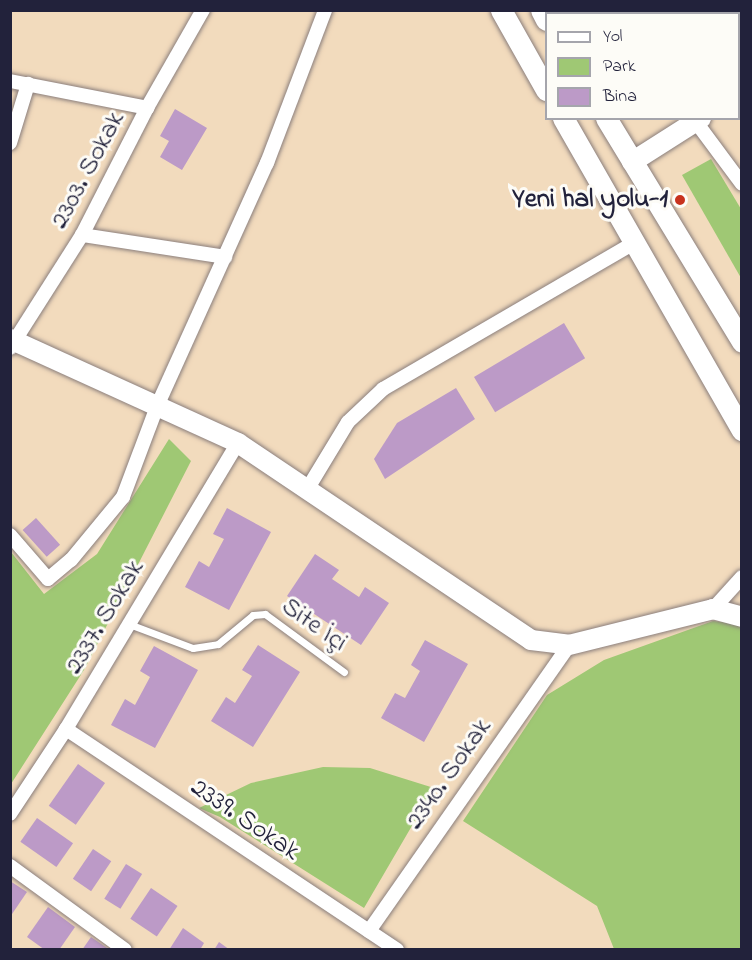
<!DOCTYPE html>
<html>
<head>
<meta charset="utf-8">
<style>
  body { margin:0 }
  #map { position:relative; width:752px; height:960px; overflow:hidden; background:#f2dbbd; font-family:"Indie Flower",sans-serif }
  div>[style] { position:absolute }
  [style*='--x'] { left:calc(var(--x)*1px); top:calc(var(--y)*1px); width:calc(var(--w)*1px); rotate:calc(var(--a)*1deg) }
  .green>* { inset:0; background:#9fc874 }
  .building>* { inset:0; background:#bc9ac7; transform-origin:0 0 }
  .roads { filter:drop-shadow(0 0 2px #8a7e7c) drop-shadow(0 0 2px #8a7e7c) }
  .lane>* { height:7px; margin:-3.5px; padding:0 3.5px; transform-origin:3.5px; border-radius:3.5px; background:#fff }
  .street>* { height:14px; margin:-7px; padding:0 7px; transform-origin:7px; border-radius:7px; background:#fff }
  .secondary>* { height:20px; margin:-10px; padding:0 10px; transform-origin:10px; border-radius:10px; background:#fff }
  .primary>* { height:21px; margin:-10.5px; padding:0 10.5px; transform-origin:10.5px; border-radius:10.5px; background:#fff }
  .dots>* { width:16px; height:16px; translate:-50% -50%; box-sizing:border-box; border:3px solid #fdfcf7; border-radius:50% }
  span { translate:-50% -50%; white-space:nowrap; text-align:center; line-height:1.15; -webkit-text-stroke:6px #fdfcf7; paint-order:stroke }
  .street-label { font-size:27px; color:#22223b }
  .poi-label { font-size:27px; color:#22223b; font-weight:700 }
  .right { translate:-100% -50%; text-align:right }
  .frame { position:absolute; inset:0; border:12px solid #22223b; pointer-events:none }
  .legend { position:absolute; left:545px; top:12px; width:195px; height:108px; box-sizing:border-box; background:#fdfcf7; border:2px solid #a5a5ac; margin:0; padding:8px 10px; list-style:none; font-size:18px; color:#22223b }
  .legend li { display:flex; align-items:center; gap:12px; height:30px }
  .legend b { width:30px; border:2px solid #a5a5ac }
</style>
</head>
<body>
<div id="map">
  <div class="green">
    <div style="clip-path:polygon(711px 159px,741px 209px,741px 278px,682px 175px)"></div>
    <div style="clip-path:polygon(169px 439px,191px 461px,84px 670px,11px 784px,11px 552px,44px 594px,97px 554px)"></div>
    <div style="clip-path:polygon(713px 621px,741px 624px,741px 949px,614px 949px,597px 906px,463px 821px,547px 695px,604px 660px)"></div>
    <div style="clip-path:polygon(323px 767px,370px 768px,434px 788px,364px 908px,220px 817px,199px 808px,251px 783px)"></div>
  </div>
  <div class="building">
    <div style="clip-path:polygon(175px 109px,207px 128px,182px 170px,160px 157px,169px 141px,160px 136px)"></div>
    <div style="left:564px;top:323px;width:41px;height:105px;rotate:59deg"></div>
    <div style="clip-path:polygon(456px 388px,475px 419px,385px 479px,374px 459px,397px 423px)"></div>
    <div style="clip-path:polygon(227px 508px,271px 532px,229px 610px,185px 587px,199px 561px,209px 567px,224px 539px,213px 534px)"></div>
    <div style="left:36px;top:518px;width:36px;height:18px;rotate:48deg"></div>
    <div style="clip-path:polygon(315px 554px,339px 570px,332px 579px,359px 597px,365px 587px,389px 603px,361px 645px,287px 596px)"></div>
    <div style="clip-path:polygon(425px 640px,468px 664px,424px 742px,381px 718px,395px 693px,405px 698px,420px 671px,411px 665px)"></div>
    <div style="clip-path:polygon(258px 645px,300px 672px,253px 747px,211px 721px,226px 697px,235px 703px,252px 676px,242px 670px)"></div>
    <div style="clip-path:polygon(154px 646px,198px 670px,155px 748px,111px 725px,125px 699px,135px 705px,150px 677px,140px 671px)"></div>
    <div style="left:78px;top:764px;width:33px;height:51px;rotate:35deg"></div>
    <div style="left:37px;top:818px;width:44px;height:29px;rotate:35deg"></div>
    <div style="left:93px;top:849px;width:22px;height:36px;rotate:34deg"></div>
    <div style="left:126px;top:864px;width:19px;height:41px;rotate:32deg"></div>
    <div style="clip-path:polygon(10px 881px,27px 892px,10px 917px)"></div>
    <div style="left:151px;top:888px;width:32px;height:37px;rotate:34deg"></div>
    <div style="clip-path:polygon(48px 907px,75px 927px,59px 950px,45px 950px,27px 937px)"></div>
    <div style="clip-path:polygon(183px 928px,204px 943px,200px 950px,169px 950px)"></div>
    <div style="clip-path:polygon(91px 937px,110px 950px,82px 950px)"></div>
    <div style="clip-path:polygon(219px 942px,230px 950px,214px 950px)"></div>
  </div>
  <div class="roads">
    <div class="lane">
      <div style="--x:129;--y:624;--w:68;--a:20.6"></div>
      <div style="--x:193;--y:648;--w:25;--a:-9"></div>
      <div style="--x:218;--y:644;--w:45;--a:-39.6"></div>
      <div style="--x:253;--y:615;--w:12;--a:-5"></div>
      <div style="--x:265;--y:614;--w:98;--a:36.3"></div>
    </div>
    <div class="street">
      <div style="--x:585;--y:10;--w:5;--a:53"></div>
      <div style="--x:10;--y:81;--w:140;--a:11.1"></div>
      <div style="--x:696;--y:122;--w:77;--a:53.4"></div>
      <div style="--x:10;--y:143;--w:62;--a:-73"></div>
      <div style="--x:82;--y:235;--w:145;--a:8.7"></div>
      <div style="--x:10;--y:348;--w:134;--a:-57.5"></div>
      <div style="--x:82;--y:235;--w:143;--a:-62.9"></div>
      <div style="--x:147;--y:108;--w:113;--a:-60.3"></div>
      <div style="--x:308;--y:488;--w:77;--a:-58.8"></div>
      <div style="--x:348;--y:422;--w:48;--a:-43.3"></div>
      <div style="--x:383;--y:389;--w:290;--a:-30.2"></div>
      <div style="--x:10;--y:535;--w:58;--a:49.2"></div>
      <div style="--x:48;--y:579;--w:30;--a:-40"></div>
      <div style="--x:71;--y:560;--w:82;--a:-50.5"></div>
      <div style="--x:123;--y:497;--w:99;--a:-69.4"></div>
      <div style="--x:158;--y:404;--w:265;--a:-65.7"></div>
      <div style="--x:267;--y:163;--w:164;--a:-69.2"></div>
      <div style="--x:713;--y:609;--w:43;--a:-47.8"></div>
      <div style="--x:66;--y:729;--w:398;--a:33.7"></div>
      <div style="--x:10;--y:814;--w:102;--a:-56.6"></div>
      <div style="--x:66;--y:729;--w:334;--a:-59"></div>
      <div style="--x:10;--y:866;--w:142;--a:36.1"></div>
      <div style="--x:369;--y:931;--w:349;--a:-55"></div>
    </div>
    <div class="secondary">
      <div style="--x:738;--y:30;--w:5;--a:-37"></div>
      <div style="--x:738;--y:91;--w:4;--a:-27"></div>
      <div style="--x:632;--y:162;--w:82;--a:-32.5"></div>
      <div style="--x:10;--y:339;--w:251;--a:24.5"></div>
      <div style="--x:238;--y:443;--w:353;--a:33.9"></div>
      <div style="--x:531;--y:640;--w:38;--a:7"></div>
      <div style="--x:569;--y:645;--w:148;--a:-14"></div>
      <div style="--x:713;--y:609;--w:30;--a:15"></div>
    </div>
    <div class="primary">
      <div style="--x:501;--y:10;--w:92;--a:60.6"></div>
      <div style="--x:541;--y:10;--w:11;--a:63"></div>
      <div style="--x:563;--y:118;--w:360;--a:60.2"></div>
      <div style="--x:606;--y:118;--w:262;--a:58.7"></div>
    </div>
  </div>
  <div class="dots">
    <div style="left:680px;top:200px;background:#c8321e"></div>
  </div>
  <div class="street-label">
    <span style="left:88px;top:170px;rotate:-62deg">2303. Sokak</span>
    <span style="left:105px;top:617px;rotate:-59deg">2337. Sokak</span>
    <span style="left:314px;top:625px;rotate:35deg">Site İçi</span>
    <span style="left:449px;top:774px;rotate:-55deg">2340. Sokak</span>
    <span style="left:245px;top:820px;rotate:34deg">2339. Sokak</span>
  </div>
  <div class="poi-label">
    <span class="right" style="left:668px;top:200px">Yeni hal yolu-1</span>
  </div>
  <div class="frame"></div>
  <ul class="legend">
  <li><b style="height:8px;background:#fff"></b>Yol</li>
  <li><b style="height:16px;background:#9fc874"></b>Park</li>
  <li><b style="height:16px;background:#bc9ac7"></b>Bina</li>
  </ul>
</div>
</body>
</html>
